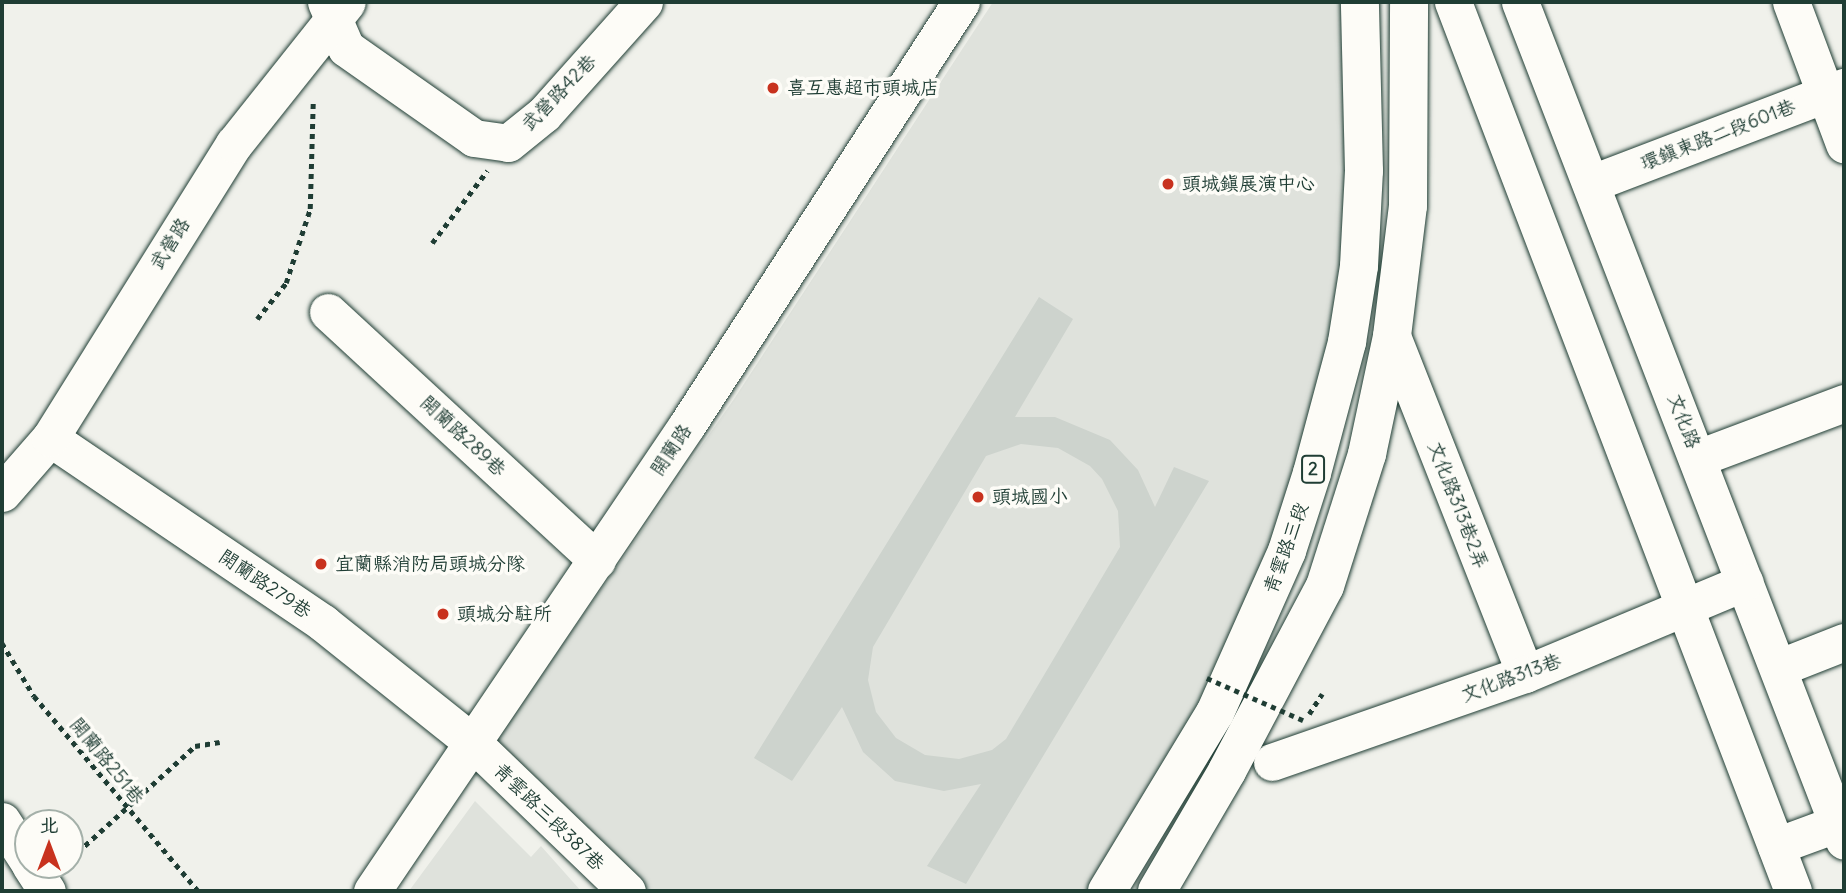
<!DOCTYPE html>
<html>
<head>
<meta charset="utf-8">
<style>
  body { margin:0 }
  #map { position:relative; width:1846px; height:893px; overflow:hidden; background:#f0f1eb; font-family:Delius,"LXGW WenKai TC",sans-serif }
  div>[style] { position:absolute }
  [style*='--x'] { left:calc(var(--x)*1px); top:calc(var(--y)*1px); width:calc(var(--w)*1px); rotate:calc(var(--a)*1deg) }
  .built>* { inset:0; background:#dfe2dc }
  .green>* { inset:0; background:#cdd3cd }
  .path>* { height:4.5px; margin-top:-2.25px; transform-origin:0; background:repeating-linear-gradient(90deg,#1f3d34 0 5px,transparent 0 10px) }
  .roads { filter:drop-shadow(0 0 2px #1f3d34) drop-shadow(0 0 2px #1f3d34) }
  .minor>* { height:37px; margin:-18.5px; padding:0 18.5px; transform-origin:18.5px; border-radius:18.5px; background:#fdfcf7 }
  .major>* { height:38px; margin:-19px; padding:0 19px; transform-origin:19px; border-radius:19px; background:#fdfcf7 }
  .path-bridge>* { height:4.5px; margin-top:-2.25px; transform-origin:0; background:repeating-linear-gradient(90deg,#1f3d34 0 5px,transparent 0 10px) }
  .dots>* { width:19px; height:19px; translate:-50% -50%; box-sizing:border-box; border:4px solid #fdfcf7; border-radius:50% }
  span { translate:-50% -50%; white-space:nowrap; text-align:center; line-height:1.15; -webkit-text-stroke:7px #fdfcf7; paint-order:stroke }
  .shield-label span { padding:2px 5px; background:#fdfcf7; border:2px solid; border-radius:5px; -webkit-text-stroke-width:0 }
  .shield-label { font-size:18px; color:#1f3d34; font-weight:700 }
  .poi-label { font-size:19px; color:#1f3d34 }
  .left { translate:0 -50%; text-align:left }
  .street-label { font-size:19px; color:#1f3d34 }
  .frame { position:absolute; inset:0; border:4px solid #1f3d34; pointer-events:none }
  .north { position:absolute; left:14px; top:809px; width:70px; height:70px; box-sizing:border-box; background:#fdfcf7; border:2px solid #a4b0a9; border-radius:50%; rotate:0deg; font-size:19px; font-weight:700; line-height:28px; text-align:center; color:#1f3d34 }
  .north::after { content:''; display:block; margin:auto; width:24px; height:32px; background:#c8321e; clip-path:polygon(50% 0,100% 100%,50% 72%,0 100%) }
</style>
</head>
<body>
<div id="map">
  <div class="built">
    <div style="clip-path:polygon(993px 2px,1349px 2px,1353px 52px,1338px 328px,1238px 646px,1096px 891px,644px 891px,493px 744px,734px 399px)"></div>
    <div style="clip-path:polygon(475px 801px,531px 857px,541px 846px,581px 891px,409px 891px)"></div>
  </div>
  <div class="green">
    <div style="clip-path:polygon(evenodd,1039px 297px,1073px 319px,1015px 417px,1055px 417px,1110px 440px,1138px 470px,1155px 507px,1174px 467px,1209px 481px,966px 884px,927px 866px,981px 784px,944px 791px,895px 781px,863px 752px,842px 707px,792px 781px,754px 758px,1039px 297px,1021px 444px,1058px 448px,1090px 466px,1102px 479px,1118px 511px,1120px 547px,1006px 739px,992px 750px,959px 759px,925px 755px,896px 738px,876px 712px,868px 680px,873px 647px,986px 456px,1021px 444px)"></div>
  </div>
  <div class="path">
    <div style="--x:432;--y:243;--w:91;--a:-52.6"></div>
    <div style="--x:257;--y:319;--w:46;--a:-51.1"></div>
    <div style="--x:286;--y:283;--w:78;--a:-72"></div>
    <div style="--x:310;--y:209;--w:110;--a:-88.4"></div>
    <div style="--x:2;--y:643;--w:62;--a:58.9"></div>
    <div style="--x:34;--y:696;--w:255;--a:49.9"></div>
    <div style="--x:1309;--y:714;--w:24;--a:-57"></div>
    <div style="--x:70;--y:859;--w:169;--a:-42.1"></div>
    <div style="--x:195;--y:746;--w:25;--a:-9"></div>
  </div>
  <div class="roads">
    <div class="minor">
      <div style="--x:326;--y:2;--w:50;--a:66.5"></div>
      <div style="--x:346;--y:48;--w:156;--a:35.1"></div>
      <div style="--x:474;--y:138;--w:34;--a:8"></div>
      <div style="--x:508;--y:143;--w:46;--a:-38.9"></div>
      <div style="--x:544;--y:114;--w:150;--a:-48.2"></div>
      <div style="--x:1453;--y:2;--w:952;--a:69.07"></div>
      <div style="--x:1520;--y:2;--w:899;--a:68.88"></div>
      <div style="--x:1791;--y:2;--w:152;--a:69.5"></div>
      <div style="--x:1592;--y:183;--w:270;--a:-20.9"></div>
      <div style="--x:328;--y:312;--w:366;--a:42.7"></div>
      <div style="--x:1392;--y:336;--w:363;--a:68.5"></div>
      <div style="--x:50;--y:438;--w:330;--a:34.1"></div>
      <div style="--x:323;--y:623;--w:191;--a:38.6"></div>
      <div style="--x:472;--y:742;--w:215;--a:43.9"></div>
      <div style="--x:1698;--y:458;--w:156;--a:-20.6"></div>
      <div style="--x:2;--y:493;--w:73;--a:-48.9"></div>
      <div style="--x:50;--y:438;--w:347;--a:-58"></div>
      <div style="--x:234;--y:144;--w:181;--a:-51.5"></div>
      <div style="--x:1778;--y:668;--w:71;--a:-21.5"></div>
      <div style="--x:1272;--y:762;--w:268;--a:-19.2"></div>
      <div style="--x:1525;--y:674;--w:238;--a:-22.7"></div>
      <div style="--x:2;--y:821;--w:48;--a:57"></div>
      <div style="--x:1776;--y:846;--w:72;--a:-20.2"></div>
      <div style="--x:30;--y:865;--w:31;--a:57"></div>
      <div style="--x:372;--y:891;--w:562;--a:-55.94"></div>
      <div style="--x:687;--y:425;--w:504;--a:-57.07"></div>
    </div>
    <div class="major">
      <div style="--x:1107;--y:891;--w:208;--a:-58.8"></div>
      <div style="--x:1215;--y:713;--w:177;--a:-66"></div>
      <div style="--x:1287;--y:551;--w:82;--a:-72.2"></div>
      <div style="--x:1312;--y:473;--w:136;--a:-75"></div>
      <div style="--x:1347;--y:342;--w:77;--a:-81"></div>
      <div style="--x:1359;--y:266;--w:95;--a:-87"></div>
      <div style="--x:1364;--y:171;--w:169;--a:-91.4"></div>
      <div style="--x:1157;--y:891;--w:139;--a:-59.7"></div>
      <div style="--x:1227;--y:771;--w:209;--a:-62.1"></div>
      <div style="--x:1325;--y:586;--w:139;--a:-72.3"></div>
      <div style="--x:1367;--y:454;--w:121;--a:-78"></div>
      <div style="--x:1392;--y:336;--w:131;--a:-83"></div>
      <div style="--x:1408;--y:206;--w:204;--a:-89.7"></div>
    </div>
  </div>
  <div class="path-bridge">
    <div style="--x:1207;--y:678;--w:107;--a:23.7"></div>
  </div>
  <div class="dots">
    <div style="left:773px;top:88px;background:#c8321e"></div>
    <div style="left:1168px;top:184px;background:#c8321e"></div>
    <div style="left:978px;top:497px;background:#c8321e"></div>
    <div style="left:321px;top:564px;background:#c8321e"></div>
    <div style="left:443px;top:614px;background:#c8321e"></div>
  </div>
  <div class="shield-label">
    <span style="left:1313px;top:469px">2</span>
  </div>
  <div class="poi-label">
    <span class="left" style="left:787px;top:88px">喜互惠超市頭城店</span>
    <span class="left" style="left:1182px;top:184px">頭城鎮展演中心</span>
    <span class="left" style="left:992px;top:497px">頭城國小</span>
    <span class="left" style="left:335px;top:564px">宜蘭縣消防局頭城分隊</span>
    <span class="left" style="left:457px;top:614px">頭城分駐所</span>
  </div>
  <div class="street-label">
    <span style="left:559px;top:93px;rotate:-46deg">武營路42巷</span>
    <span style="left:1718px;top:135px;rotate:-21deg">環鎮東路二段601巷</span>
    <span style="left:170px;top:244px;rotate:-58deg">武營路</span>
    <span style="left:1684px;top:421px;rotate:69deg">文化路</span>
    <span style="left:463px;top:436px;rotate:43deg">開蘭路289巷</span>
    <span style="left:671px;top:450px;rotate:-56deg">開蘭路</span>
    <span style="left:1458px;top:505px;rotate:69deg">文化路313巷2弄</span>
    <span style="left:1286px;top:548px;rotate:-70deg">青雲路三段</span>
    <span style="left:265px;top:584px;rotate:34deg">開蘭路279巷</span>
    <span style="left:1511px;top:678px;rotate:-20deg">文化路313巷</span>
    <span style="left:107px;top:761px;rotate:51deg">開蘭路251巷</span>
    <span style="left:549px;top:817px;rotate:44deg">青雲路三段387巷</span>
  </div>
  <div class="frame"></div>
  <div class="north">北</div>
</div>
</body>
</html>
